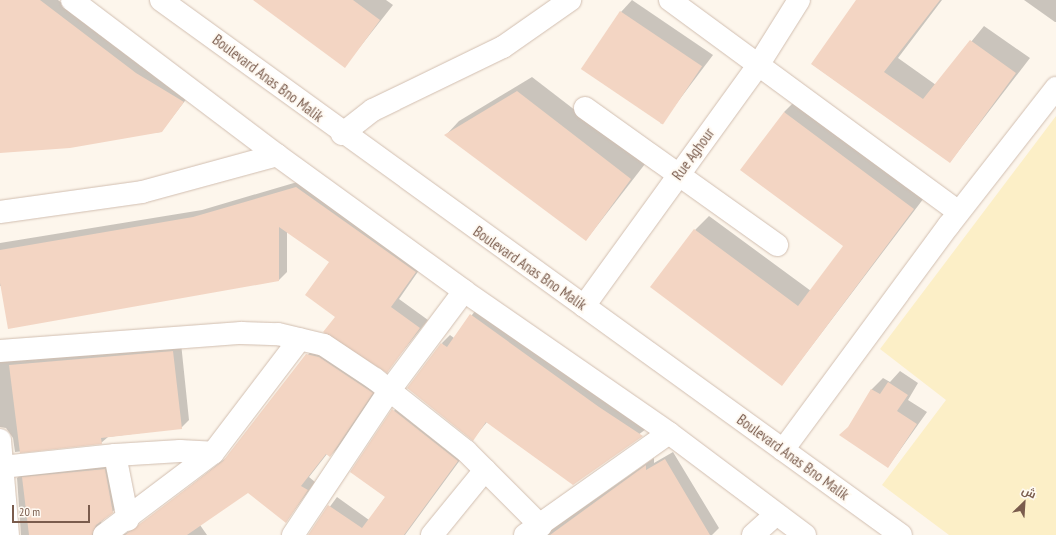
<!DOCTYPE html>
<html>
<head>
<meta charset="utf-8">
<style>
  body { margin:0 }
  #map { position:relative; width:1056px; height:535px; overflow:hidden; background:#fdf6ec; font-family:"PT Sans Narrow",Cairo,sans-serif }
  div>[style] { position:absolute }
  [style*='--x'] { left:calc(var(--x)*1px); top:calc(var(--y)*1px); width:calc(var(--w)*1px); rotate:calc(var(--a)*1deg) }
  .sand>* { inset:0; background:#fcefc7 }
  .shadow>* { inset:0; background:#0003 }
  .building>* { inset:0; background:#f3d5c3; transform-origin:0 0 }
  .roads { filter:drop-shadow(0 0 1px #d1beb0) drop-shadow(0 0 1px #d1beb0) }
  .minor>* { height:22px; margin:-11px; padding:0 11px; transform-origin:11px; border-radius:11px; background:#fff }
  span { translate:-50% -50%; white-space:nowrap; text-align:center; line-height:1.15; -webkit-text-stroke:4px #fffaf3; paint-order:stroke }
  .street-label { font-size:15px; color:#7a5c4d }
  .north { position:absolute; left:1004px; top:483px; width:40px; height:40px; -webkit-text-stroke:3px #fffaf3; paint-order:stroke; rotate:25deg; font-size:11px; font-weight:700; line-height:16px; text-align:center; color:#7a5c4d }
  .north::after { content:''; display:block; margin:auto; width:14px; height:18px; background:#7a5c4d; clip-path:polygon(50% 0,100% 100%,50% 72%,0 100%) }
  .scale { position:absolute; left:12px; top:505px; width:78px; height:18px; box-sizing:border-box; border:2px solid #7a5c4d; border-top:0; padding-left:5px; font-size:12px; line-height:14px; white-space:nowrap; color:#7a5c4d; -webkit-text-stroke:3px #fffaf3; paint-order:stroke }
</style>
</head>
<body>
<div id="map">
  <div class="sand">
    <div style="clip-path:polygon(1056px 116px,1056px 535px,949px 535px,882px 485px,946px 400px,880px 349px)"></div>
  </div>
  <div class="shadow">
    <div style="clip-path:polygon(0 0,58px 0,144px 65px,191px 93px,161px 132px,0 150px)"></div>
    <div style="clip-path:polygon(254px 0,386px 0,393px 5px,345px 66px)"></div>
    <div style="clip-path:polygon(632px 0,713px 55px,661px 124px,621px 12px)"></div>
    <div style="clip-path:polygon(857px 0,942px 0,898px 58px,936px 85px,984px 26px,1030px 58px,950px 162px,812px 64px)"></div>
    <div style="clip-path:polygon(1024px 0,1056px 0,1056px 22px,1055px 22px)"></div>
    <div style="clip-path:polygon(532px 77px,645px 164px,586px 240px,446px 135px,459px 121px)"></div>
    <div style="clip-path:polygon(798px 98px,927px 194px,782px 385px,695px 230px,709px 216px,811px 291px,845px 246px,784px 112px)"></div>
    <div style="clip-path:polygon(304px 180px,424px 263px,399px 299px,428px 320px,387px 371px,337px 317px,330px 262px,287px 231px,287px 272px,279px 280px,0 286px,0 243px,202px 210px)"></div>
    <div style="clip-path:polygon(479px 306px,650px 426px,573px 484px,487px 422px,473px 439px,442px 343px,450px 335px,454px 338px)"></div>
    <div style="clip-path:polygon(181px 343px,189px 420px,181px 428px,108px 437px,101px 443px,15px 452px,13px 438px,6px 428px,0 427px,0 360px)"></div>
    <div style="clip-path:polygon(315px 346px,380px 385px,338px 448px,330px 456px,327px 454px,309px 477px,315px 482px,286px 522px,248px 491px,200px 525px,207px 535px,123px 535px,145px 522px,227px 457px)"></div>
    <div style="clip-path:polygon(900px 371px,918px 383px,908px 400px,927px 412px,888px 467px,850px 425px,872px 389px,883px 378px,890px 382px)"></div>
    <div style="clip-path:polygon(401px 401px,466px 452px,405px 535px,309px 535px,337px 497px,369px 520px,386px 496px,352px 471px)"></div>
    <div style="clip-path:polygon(673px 452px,719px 528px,712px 535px,544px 535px,654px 458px,654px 463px)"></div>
    <div style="clip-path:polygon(113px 461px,121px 504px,101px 522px,104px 535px,21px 535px,17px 478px,25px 470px)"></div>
  </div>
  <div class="building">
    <div style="clip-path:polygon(0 0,40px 0,136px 73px,184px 102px,162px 132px,70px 148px,0 153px)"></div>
    <div style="clip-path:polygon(253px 0,353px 0,380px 20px,345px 68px)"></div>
    <div style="clip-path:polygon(856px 0,940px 0,884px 72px,923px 99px,970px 40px,1016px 73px,950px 163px,811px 64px)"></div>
    <div style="left:620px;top:11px;width:99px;height:70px;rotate:34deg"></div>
    <div style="clip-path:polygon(517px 91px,631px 179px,586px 241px,444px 135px)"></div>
    <div style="clip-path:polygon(784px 112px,914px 209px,782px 386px,650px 287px,694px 229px,798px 306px,843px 246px,740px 170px)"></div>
    <div style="clip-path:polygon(296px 187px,416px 272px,391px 307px,420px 328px,387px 373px,323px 332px,335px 317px,305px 295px,329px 262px,279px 227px,279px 281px,8px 329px,0 283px,0 250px,193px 217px)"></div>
    <div style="clip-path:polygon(470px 314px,599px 407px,643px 436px,573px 485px,486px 422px,473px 441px,407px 388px,441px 343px,447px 347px)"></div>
    <div style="clip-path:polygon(173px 351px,182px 429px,101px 438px,102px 444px,20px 453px,9px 365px)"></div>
    <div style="clip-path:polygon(306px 354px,319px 357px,373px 393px,330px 457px,326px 454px,301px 486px,308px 490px,286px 523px,248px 493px,187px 535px,125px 535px,223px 461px)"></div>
    <div style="clip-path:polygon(888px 382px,908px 395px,897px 411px,917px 424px,888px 468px,839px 435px,848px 427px,871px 389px,880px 394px)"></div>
    <div style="clip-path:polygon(392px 409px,458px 461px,404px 535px,308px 535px,328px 505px,362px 528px,385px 497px,350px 472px)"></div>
    <div style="clip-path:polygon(665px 459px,710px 535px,550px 535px,646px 465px,646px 470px)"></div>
    <div style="clip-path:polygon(105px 469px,113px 513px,96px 525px,92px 535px,29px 535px,22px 477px)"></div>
  </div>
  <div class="roads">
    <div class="minor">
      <div style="--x:72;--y:0;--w:257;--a:37.1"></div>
      <div style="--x:277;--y:155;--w:231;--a:36"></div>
      <div style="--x:464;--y:291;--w:249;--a:34.7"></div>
      <div style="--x:669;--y:433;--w:170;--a:36.9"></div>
      <div style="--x:161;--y:0;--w:913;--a:35.87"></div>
      <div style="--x:670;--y:0;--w:358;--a:36.3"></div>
      <div style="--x:585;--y:108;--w:236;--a:35.5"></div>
      <div style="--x:342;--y:134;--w:39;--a:-38"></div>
      <div style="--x:373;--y:110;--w:144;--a:-25.9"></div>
      <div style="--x:503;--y:47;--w:82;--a:-35"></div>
      <div style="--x:0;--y:212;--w:143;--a:-8"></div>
      <div style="--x:142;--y:192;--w:140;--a:-15.3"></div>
      <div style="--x:584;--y:306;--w:295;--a:-54.1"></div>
      <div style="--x:757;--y:67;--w:79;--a:-57.9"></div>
      <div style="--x:0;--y:351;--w:242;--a:-4.3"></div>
      <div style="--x:241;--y:333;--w:37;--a:2"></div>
      <div style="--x:278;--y:334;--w:47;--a:13.4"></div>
      <div style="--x:324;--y:345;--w:61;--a:33.7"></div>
      <div style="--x:375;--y:379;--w:116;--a:38.4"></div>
      <div style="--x:466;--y:451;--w:106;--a:45"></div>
      <div style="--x:0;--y:440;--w:95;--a:85.2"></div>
      <div style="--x:783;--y:450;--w:280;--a:-53.6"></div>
      <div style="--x:949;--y:225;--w:174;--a:-52"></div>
      <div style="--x:115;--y:455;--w:66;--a:78.7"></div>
      <div style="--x:2;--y:467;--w:114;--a:-6.1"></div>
      <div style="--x:115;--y:455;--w:65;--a:-3.5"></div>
      <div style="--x:180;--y:451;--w:33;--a:3"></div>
      <div style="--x:104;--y:535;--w:136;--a:-37"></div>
      <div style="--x:213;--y:453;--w:143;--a:-52.7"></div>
      <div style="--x:293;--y:535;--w:173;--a:-56.3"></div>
      <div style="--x:389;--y:391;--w:125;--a:-53.1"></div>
      <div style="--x:432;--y:535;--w:84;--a:-50.8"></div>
      <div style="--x:525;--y:535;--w:176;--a:-35.3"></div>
      <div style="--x:753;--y:535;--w:31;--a:-42"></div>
    </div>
  </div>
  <div class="street-label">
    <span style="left:268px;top:78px;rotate:37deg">Boulevard Anas Bno Malik</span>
    <span style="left:693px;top:154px;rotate:-54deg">Rue Aghour</span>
    <span style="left:530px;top:268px;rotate:35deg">Boulevard Anas Bno Malik</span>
    <span style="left:793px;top:457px;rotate:36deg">Boulevard Anas Bno Malik</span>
  </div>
  <div class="north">ش</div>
  <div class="scale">20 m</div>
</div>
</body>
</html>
